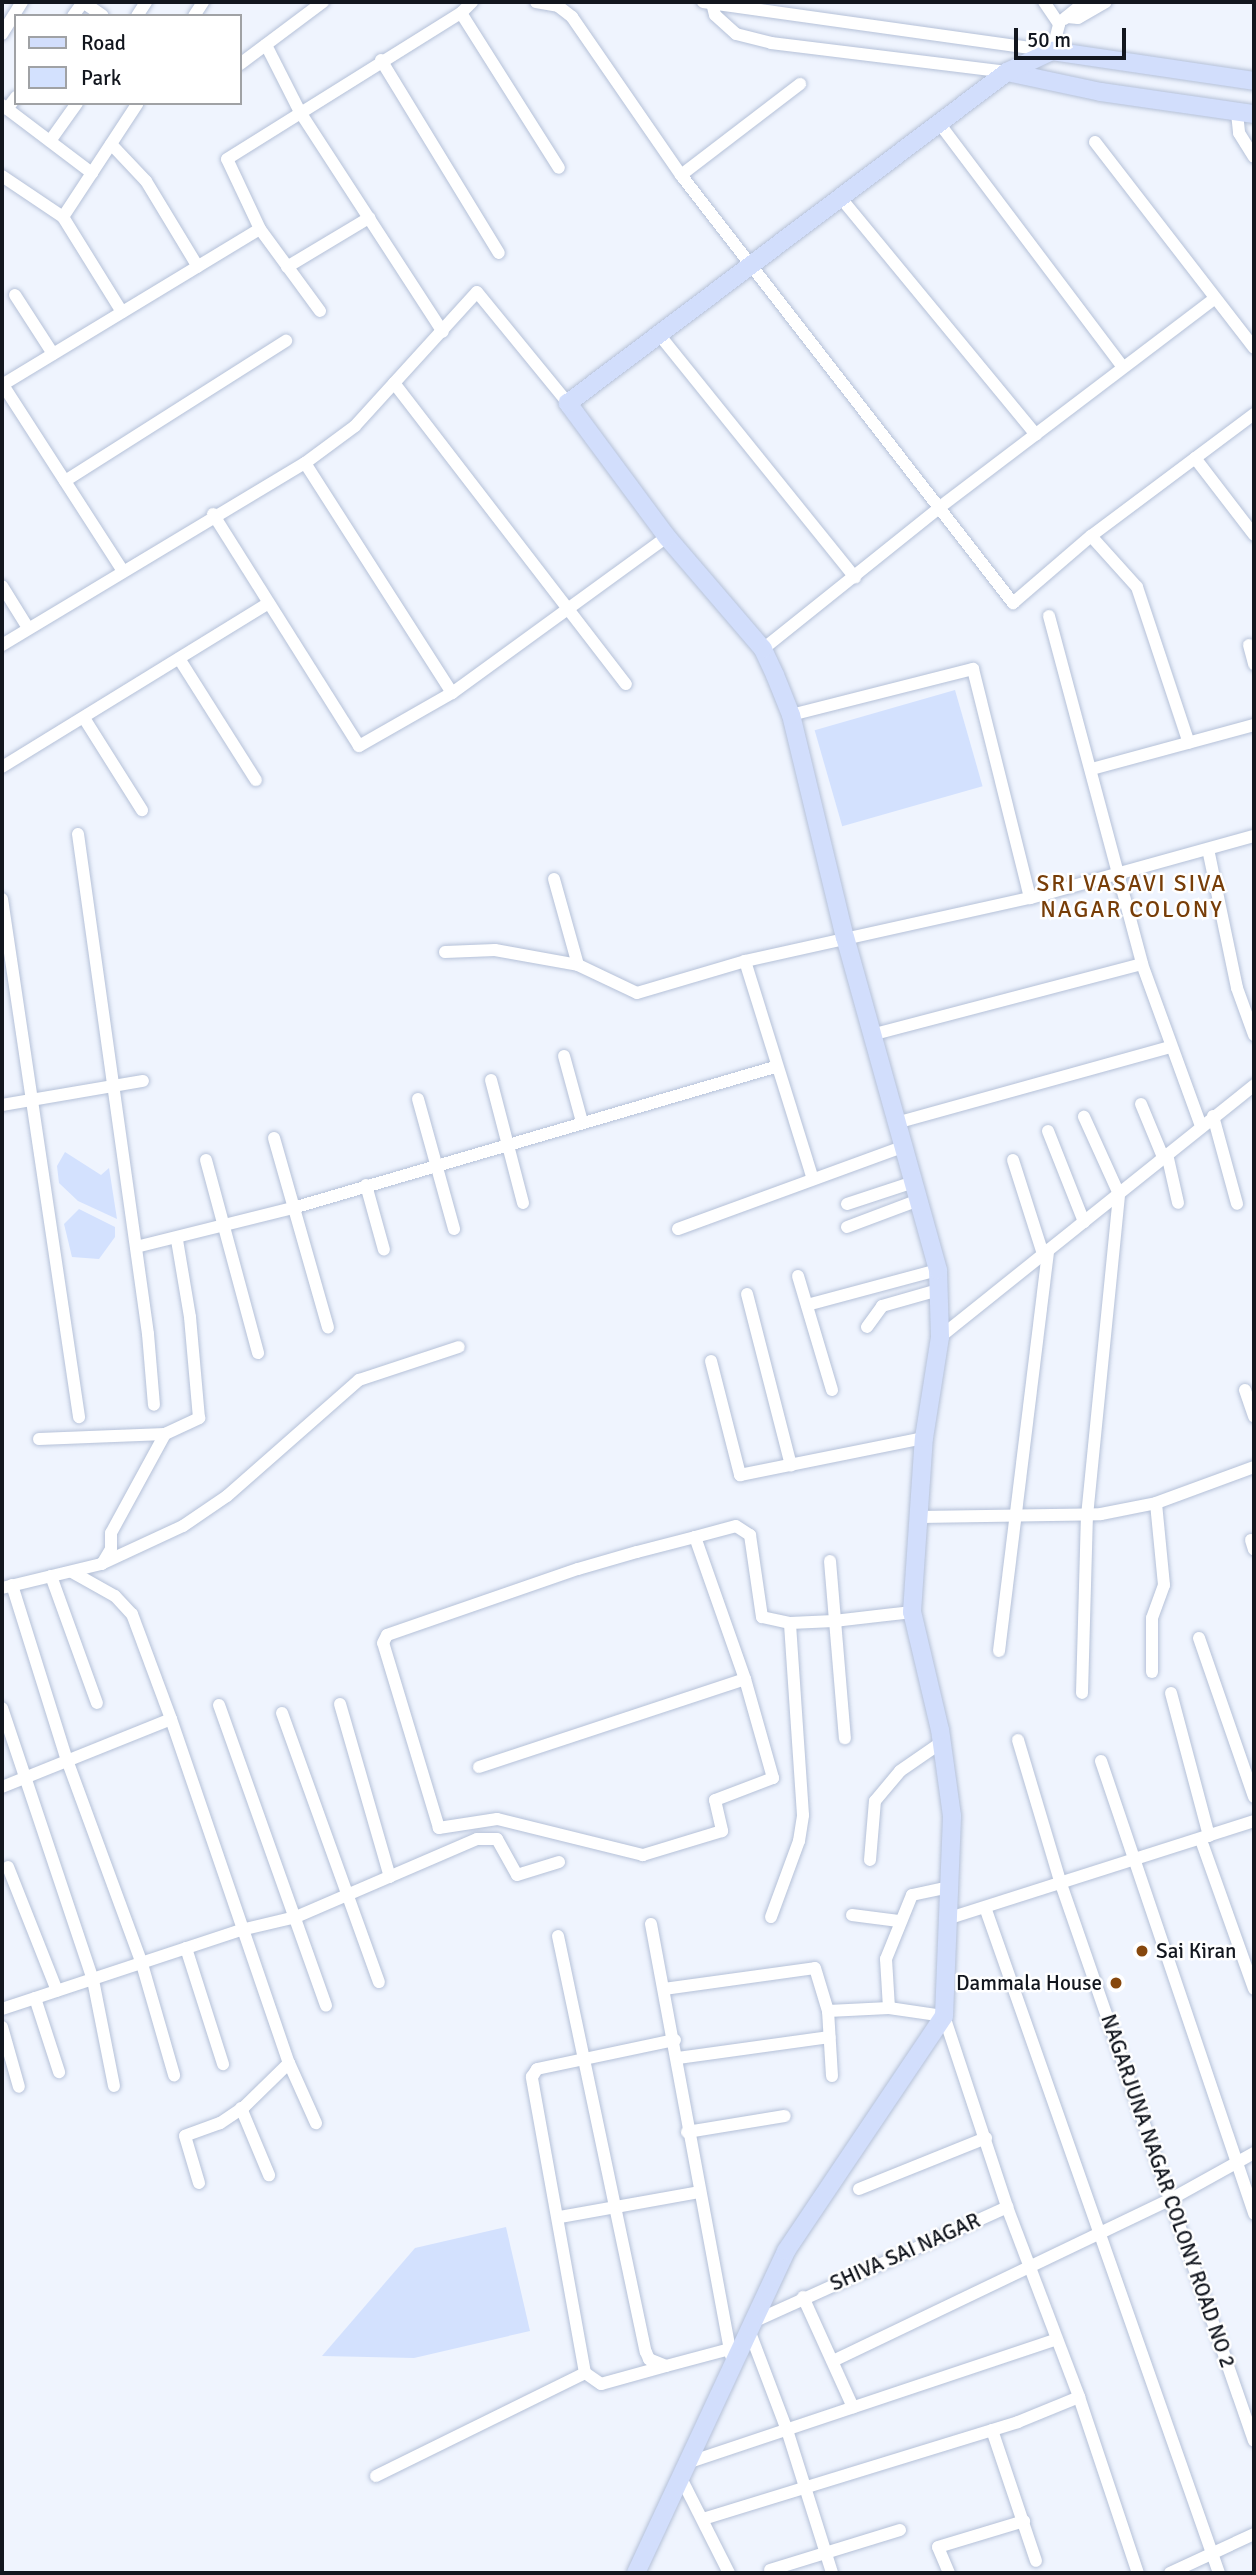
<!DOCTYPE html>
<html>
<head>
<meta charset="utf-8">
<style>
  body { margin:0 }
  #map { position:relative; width:1256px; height:2575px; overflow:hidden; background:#eff4fe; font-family:Signika,sans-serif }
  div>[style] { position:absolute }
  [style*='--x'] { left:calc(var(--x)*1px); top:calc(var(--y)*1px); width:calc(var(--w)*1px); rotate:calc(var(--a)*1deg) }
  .green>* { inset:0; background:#d3e1fe; transform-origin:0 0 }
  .roads { filter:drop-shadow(0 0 2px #b5c1d8) drop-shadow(0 0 2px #b5c1d8) }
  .street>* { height:12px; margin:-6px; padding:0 6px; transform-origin:6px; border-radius:6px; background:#fff }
  .secondary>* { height:18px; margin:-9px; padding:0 9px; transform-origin:9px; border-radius:9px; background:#d2defc }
  .dots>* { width:19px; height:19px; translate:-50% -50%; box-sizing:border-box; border:4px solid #fff; border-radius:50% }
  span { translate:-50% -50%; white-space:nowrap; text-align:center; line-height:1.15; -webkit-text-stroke:5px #fff; paint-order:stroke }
  .poi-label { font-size:21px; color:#12161e }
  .left { translate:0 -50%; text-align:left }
  .right { translate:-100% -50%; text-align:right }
  .street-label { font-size:21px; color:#12161e }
  .neighbourhood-label { font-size:23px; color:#773d08; letter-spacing:2px }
  .frame { position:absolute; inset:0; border:4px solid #12161e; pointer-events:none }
  .legend { position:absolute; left:14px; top:14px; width:228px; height:91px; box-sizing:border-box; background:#fff; border:2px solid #a0a2a5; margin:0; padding:9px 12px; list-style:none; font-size:21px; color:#12161e }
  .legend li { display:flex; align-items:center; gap:14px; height:35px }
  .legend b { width:35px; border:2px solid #a0a2a5 }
  .scale { position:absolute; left:1014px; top:28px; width:112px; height:32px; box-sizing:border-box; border:4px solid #12161e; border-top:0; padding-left:9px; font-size:21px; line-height:24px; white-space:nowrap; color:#12161e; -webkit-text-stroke:5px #fff; paint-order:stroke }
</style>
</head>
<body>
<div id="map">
  <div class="green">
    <div style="left:955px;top:690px;width:100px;height:146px;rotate:74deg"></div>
    <div style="clip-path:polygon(65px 1152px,101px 1175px,109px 1168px,117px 1219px,78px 1201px,59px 1183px,57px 1166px)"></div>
    <div style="clip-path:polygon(79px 1209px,115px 1227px,115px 1237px,99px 1259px,72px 1257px,64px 1224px)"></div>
    <div style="clip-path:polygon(506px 2227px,530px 2331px,414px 2358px,322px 2356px,415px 2248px)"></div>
  </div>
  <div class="roads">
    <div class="street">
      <div style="--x:83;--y:2;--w:24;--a:35"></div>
      <div style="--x:536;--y:2;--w:22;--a:10"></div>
      <div style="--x:558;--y:6;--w:18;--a:38"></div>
      <div style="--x:572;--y:17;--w:192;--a:55.4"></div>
      <div style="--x:681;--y:175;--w:542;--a:52.2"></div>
      <div style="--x:1013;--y:603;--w:103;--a:-40.7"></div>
      <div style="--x:1091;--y:536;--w:204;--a:-36.8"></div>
      <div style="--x:703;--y:2;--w:352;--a:8"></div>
      <div style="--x:1052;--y:51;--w:28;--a:-75"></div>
      <div style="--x:1059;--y:24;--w:27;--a:-124"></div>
      <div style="--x:712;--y:3;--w:12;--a:76"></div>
      <div style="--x:715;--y:15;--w:28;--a:42"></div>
      <div style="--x:736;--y:34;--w:36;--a:14"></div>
      <div style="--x:771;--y:43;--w:238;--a:7"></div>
      <div style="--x:461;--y:13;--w:183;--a:57.7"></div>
      <div style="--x:73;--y:16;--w:17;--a:-54"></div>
      <div style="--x:137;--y:16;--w:17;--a:-57"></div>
      <div style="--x:194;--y:16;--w:17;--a:-57"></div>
      <div style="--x:1067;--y:17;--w:11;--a:5"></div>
      <div style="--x:1078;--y:18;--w:32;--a:-30"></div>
      <div style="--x:1064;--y:19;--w:27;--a:-39"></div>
      <div style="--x:2;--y:34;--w:38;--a:-58"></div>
      <div style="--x:266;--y:45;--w:75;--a:63.1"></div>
      <div style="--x:300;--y:112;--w:262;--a:57"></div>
      <div style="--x:381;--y:60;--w:226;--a:58.6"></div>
      <div style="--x:240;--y:64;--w:104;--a:-36.8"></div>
      <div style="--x:2;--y:105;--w:113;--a:37.1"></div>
      <div style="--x:7;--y:109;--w:15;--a:-53"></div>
      <div style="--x:1237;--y:113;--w:20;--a:84"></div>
      <div style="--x:1239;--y:133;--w:28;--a:58"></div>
      <div style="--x:939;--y:123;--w:304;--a:53"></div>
      <div style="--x:50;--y:141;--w:47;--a:-54.6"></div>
      <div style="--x:1095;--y:142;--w:260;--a:52.3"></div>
      <div style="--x:111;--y:144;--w:51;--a:46.6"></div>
      <div style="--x:146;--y:181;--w:100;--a:58.8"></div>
      <div style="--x:681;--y:175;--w:150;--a:-37.4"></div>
      <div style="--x:2;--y:176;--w:73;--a:33.9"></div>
      <div style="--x:63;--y:217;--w:112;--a:58.2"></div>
      <div style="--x:840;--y:197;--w:308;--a:50.5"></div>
      <div style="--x:63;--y:217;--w:136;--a:-56.7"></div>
      <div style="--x:287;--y:267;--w:96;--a:-30.9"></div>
      <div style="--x:15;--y:295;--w:70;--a:57.2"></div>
      <div style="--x:320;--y:311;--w:102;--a:-126.2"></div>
      <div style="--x:260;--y:229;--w:77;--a:-115.2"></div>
      <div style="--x:227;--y:159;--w:276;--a:-32"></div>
      <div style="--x:461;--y:13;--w:16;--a:-45"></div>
      <div style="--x:661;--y:337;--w:309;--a:51.1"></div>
      <div style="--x:394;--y:383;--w:380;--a:52.4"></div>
      <div style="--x:2;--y:385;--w:301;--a:-31.2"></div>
      <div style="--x:3;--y:385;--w:221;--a:57.2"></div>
      <div style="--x:1195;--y:458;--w:97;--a:52.5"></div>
      <div style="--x:305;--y:463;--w:273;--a:57.4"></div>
      <div style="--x:65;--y:481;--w:262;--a:-32.4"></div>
      <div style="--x:213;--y:514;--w:274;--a:57.8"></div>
      <div style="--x:359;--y:746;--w:107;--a:-29.7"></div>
      <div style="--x:452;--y:693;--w:266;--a:-36"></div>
      <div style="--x:1091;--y:536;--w:69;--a:48"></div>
      <div style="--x:1137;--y:587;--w:164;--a:71.6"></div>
      <div style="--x:2;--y:586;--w:49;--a:58.2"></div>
      <div style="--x:1049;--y:616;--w:360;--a:75"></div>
      <div style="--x:1142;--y:964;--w:172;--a:70"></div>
      <div style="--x:2;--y:645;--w:353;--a:-31"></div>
      <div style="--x:305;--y:463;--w:62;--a:-36.5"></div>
      <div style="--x:355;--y:426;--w:181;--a:-47.7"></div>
      <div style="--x:477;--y:292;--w:144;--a:50.7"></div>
      <div style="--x:1249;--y:645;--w:20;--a:75"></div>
      <div style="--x:763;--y:649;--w:227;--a:-38.7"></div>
      <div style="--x:940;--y:507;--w:345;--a:-37.2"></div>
      <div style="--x:180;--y:660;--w:142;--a:57.7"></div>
      <div style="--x:791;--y:715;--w:188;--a:-14.2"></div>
      <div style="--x:973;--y:669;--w:236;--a:76"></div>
      <div style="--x:84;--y:718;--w:109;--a:57.8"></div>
      <div style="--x:2;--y:767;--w:311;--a:-31.6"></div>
      <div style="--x:1092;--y:769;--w:168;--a:-15.2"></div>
      <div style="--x:78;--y:834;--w:505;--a:82.03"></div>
      <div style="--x:148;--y:1334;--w:71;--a:85.2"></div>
      <div style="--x:1208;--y:849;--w:142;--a:78.2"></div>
      <div style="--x:1237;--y:988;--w:50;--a:70.1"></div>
      <div style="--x:554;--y:879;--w:89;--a:74.4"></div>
      <div style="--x:2;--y:899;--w:524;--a:81.54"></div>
      <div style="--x:445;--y:952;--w:50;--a:-2.3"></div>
      <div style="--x:495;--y:950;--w:84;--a:10.2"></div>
      <div style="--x:578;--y:965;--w:65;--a:25.4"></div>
      <div style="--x:637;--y:993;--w:113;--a:-16.5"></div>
      <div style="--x:745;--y:961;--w:292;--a:-12.5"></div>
      <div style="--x:1030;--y:898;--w:232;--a:-15.5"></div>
      <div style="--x:745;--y:961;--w:228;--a:72.7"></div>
      <div style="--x:871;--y:1035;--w:280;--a:-14.7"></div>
      <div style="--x:564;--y:1056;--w:68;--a:74.7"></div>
      <div style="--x:491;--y:1080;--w:127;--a:75.4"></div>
      <div style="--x:418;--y:1099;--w:135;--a:74.5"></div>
      <div style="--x:1141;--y:1104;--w:57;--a:67.5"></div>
      <div style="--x:2;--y:1105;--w:143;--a:-9.7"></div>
      <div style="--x:1213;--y:1116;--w:91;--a:74.7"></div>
      <div style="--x:896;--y:1123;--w:284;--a:-15.5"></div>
      <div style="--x:1048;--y:1131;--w:98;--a:68.4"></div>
      <div style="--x:274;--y:1138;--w:197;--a:74.1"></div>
      <div style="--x:1167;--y:1154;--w:50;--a:77.3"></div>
      <div style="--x:206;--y:1160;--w:200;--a:74.9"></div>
      <div style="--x:1013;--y:1160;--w:99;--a:72.3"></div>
      <div style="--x:366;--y:1185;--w:67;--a:74.5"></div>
      <div style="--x:847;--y:1204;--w:71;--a:-18.2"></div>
      <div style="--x:847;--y:1227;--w:77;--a:-20.6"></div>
      <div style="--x:678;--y:1229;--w:242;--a:-20.1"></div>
      <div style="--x:136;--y:1247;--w:162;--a:-14"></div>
      <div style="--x:293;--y:1208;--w:502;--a:-16.31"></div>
      <div style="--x:798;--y:1276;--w:119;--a:73.4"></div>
      <div style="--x:747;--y:1294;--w:177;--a:75.6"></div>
      <div style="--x:807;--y:1305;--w:136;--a:-15"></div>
      <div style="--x:867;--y:1327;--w:26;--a:-54"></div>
      <div style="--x:882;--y:1306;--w:58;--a:-15.9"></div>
      <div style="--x:940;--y:1337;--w:403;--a:-38.7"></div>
      <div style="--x:711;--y:1361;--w:118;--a:75.7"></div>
      <div style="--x:740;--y:1475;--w:188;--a:-11.4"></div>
      <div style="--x:1245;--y:1390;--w:28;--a:71"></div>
      <div style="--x:39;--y:1439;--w:126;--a:-2.3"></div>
      <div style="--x:165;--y:1434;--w:38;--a:-25"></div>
      <div style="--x:199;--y:1418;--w:101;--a:-95.1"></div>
      <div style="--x:190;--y:1317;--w:78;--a:-99.6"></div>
      <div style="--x:920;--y:1517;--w:181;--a:-0.9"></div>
      <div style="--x:1101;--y:1514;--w:56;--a:-11.3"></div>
      <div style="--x:1156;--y:1503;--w:104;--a:-20.2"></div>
      <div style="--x:695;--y:1537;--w:151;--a:70.6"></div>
      <div style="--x:745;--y:1679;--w:103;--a:74.2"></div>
      <div style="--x:773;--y:1778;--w:62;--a:159.2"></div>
      <div style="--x:715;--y:1800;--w:32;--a:77"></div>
      <div style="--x:722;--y:1831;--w:83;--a:163.1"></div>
      <div style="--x:643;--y:1855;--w:150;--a:-166.1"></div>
      <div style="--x:497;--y:1819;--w:59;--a:171.2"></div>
      <div style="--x:439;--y:1828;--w:193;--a:-106.8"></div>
      <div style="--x:383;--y:1643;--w:9;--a:-63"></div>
      <div style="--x:387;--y:1635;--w:202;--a:-19.1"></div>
      <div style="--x:578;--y:1569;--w:61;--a:-16.1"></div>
      <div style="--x:637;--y:1552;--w:60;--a:-14.5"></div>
      <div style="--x:695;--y:1537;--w:42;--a:-15"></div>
      <div style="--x:736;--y:1526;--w:17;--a:33"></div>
      <div style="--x:750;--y:1535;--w:83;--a:81.7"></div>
      <div style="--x:762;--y:1617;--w:29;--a:12"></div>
      <div style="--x:790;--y:1623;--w:44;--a:-2.6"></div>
      <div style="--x:834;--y:1621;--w:79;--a:-6.6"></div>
      <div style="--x:1251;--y:1540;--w:10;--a:73"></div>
      <div style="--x:830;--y:1561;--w:178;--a:85.2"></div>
      <div style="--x:102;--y:1564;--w:17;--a:-59"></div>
      <div style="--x:111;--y:1549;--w:16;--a:-90"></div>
      <div style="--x:111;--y:1533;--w:113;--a:-61.4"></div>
      <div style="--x:72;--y:1572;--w:49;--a:29.2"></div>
      <div style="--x:115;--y:1596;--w:25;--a:47"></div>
      <div style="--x:132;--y:1614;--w:112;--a:69.6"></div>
      <div style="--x:51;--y:1576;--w:135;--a:70.1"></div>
      <div style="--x:12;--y:1585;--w:183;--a:72.6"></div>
      <div style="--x:67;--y:1760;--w:217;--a:69.8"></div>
      <div style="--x:142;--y:1964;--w:116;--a:73.9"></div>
      <div style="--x:2;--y:1588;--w:102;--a:-13.6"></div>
      <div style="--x:101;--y:1564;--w:90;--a:-24.9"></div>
      <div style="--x:183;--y:1526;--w:53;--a:-34.3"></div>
      <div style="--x:227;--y:1496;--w:176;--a:-41.3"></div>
      <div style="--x:359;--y:1380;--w:105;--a:-18.3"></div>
      <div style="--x:1199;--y:1638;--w:168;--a:70.9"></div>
      <div style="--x:999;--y:1651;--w:404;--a:-83"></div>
      <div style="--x:1152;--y:1672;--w:54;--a:-90"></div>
      <div style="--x:1152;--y:1618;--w:35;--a:-70"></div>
      <div style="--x:1164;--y:1585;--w:82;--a:-95.6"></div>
      <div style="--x:1082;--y:1693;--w:177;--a:-88.4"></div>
      <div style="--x:1087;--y:1516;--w:324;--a:-84.3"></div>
      <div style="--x:1119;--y:1194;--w:85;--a:-114.4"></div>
      <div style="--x:1171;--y:1693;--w:148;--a:75.1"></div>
      <div style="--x:340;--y:1704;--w:180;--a:73.9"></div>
      <div style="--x:219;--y:1705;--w:319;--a:70.4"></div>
      <div style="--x:2;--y:1708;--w:287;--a:71.5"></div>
      <div style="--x:93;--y:1980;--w:108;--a:78.8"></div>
      <div style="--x:282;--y:1713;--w:286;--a:70.2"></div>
      <div style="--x:1018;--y:1740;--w:150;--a:73.4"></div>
      <div style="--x:1061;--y:1884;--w:589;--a:70.89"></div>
      <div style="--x:1101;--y:1761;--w:478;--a:71.3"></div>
      <div style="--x:479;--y:1767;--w:280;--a:-18.3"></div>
      <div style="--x:2;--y:1787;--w:182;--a:-21.9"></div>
      <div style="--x:171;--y:1719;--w:364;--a:71.1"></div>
      <div style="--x:289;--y:2063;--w:63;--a:135.6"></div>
      <div style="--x:244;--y:2107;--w:29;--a:146"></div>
      <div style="--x:220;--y:2123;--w:37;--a:160"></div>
      <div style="--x:185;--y:2136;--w:49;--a:73.4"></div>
      <div style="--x:1201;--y:1840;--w:158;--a:70.4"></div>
      <div style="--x:870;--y:1860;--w:59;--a:-85.2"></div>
      <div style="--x:875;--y:1801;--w:39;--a:-50"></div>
      <div style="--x:900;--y:1771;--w:51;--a:-34.6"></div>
      <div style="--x:8;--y:1867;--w:133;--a:68.4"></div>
      <div style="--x:986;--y:1910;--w:703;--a:70.64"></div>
      <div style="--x:852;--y:1915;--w:47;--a:7.3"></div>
      <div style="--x:771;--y:1917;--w:81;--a:-69.8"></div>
      <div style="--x:799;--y:1841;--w:26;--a:-81"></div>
      <div style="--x:803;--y:1815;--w:192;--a:-93.9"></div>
      <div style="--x:950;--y:1918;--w:319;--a:-17.7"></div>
      <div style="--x:651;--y:1924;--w:439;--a:79.5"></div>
      <div style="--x:558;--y:1936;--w:425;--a:78.1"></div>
      <div style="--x:646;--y:2352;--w:8;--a:67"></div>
      <div style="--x:649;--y:2359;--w:18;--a:22"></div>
      <div style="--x:666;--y:2366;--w:66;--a:-14.9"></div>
      <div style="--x:186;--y:1948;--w:122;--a:72.3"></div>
      <div style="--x:664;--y:1989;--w:152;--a:-7.9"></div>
      <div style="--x:815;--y:1968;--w:45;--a:73.2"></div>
      <div style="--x:35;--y:1998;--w:78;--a:72"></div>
      <div style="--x:889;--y:2008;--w:49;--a:-93.5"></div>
      <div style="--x:886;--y:1959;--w:69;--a:-67.9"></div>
      <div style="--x:912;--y:1895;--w:40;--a:-12"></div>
      <div style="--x:2;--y:2009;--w:252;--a:-18.3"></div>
      <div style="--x:241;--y:1930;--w:57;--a:-13.3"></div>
      <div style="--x:296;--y:1917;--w:197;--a:-23.3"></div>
      <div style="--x:477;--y:1839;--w:20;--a:0"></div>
      <div style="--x:497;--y:1839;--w:41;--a:60.9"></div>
      <div style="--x:517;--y:1875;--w:44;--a:-17.2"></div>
      <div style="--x:2;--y:2027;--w:62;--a:74.2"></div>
      <div style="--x:678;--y:2058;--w:153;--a:-7.9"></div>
      <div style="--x:289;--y:2063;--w:66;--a:65.8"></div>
      <div style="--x:832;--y:2076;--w:65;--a:-93.5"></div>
      <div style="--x:828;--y:2011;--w:61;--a:-2.8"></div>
      <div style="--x:889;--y:2008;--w:56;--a:8.3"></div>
      <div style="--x:944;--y:2016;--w:201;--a:71.7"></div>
      <div style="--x:1007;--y:2207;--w:203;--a:69.2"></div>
      <div style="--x:1079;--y:2397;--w:186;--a:71.5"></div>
      <div style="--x:241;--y:2108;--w:73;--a:67.3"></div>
      <div style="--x:687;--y:2132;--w:99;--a:-9.3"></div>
      <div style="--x:859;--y:2189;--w:137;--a:-21.9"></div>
      <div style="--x:560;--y:2217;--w:141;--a:-10.2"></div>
      <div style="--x:803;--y:2297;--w:121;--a:65.6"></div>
      <div style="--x:755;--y:2321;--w:277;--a:-24.3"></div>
      <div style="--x:749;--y:2330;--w:107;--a:69.2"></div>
      <div style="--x:787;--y:2430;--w:150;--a:72.5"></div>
      <div style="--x:835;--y:2360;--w:373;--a:-25.6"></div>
      <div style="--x:1171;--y:2199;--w:95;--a:-29"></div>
      <div style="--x:666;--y:2366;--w:67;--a:164.5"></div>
      <div style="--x:601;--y:2384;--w:19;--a:-145"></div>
      <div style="--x:585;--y:2373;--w:301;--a:-100.2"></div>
      <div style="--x:532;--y:2077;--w:9;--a:-58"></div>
      <div style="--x:537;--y:2069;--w:141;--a:-11.9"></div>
      <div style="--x:992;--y:2430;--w:138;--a:71.4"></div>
      <div style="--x:690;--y:2462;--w:385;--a:-18.5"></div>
      <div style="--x:376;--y:2476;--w:233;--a:-26.2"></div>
      <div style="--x:682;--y:2480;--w:104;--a:63.2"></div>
      <div style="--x:703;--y:2519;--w:330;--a:-17.1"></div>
      <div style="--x:1018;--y:2422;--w:66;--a:-22.3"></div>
      <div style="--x:770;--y:2570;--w:136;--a:-17.1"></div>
      <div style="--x:949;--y:2573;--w:28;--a:-113"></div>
      <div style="--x:938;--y:2547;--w:90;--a:-16.8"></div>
      <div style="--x:1170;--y:2573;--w:93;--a:-24.9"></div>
    </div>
    <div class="secondary">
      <div style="--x:1007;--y:72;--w:96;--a:12"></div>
      <div style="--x:1101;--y:92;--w:155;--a:8.2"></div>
      <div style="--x:636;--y:2573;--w:355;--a:-65"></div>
      <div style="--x:786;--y:2251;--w:283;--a:-56.1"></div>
      <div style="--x:944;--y:2016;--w:200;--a:-87.7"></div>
      <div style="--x:952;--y:1816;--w:87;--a:-97.9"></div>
      <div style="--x:940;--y:1730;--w:121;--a:-103.3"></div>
      <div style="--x:912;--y:1612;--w:174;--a:-86.1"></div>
      <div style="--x:924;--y:1438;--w:102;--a:-81"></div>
      <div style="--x:940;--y:1337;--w:67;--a:-91.7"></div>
      <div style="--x:938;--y:1270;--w:345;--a:-105.6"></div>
      <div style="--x:845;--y:938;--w:229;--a:-103.6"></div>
      <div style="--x:791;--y:715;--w:43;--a:-111.8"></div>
      <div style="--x:775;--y:675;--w:29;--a:-115"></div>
      <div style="--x:763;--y:649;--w:148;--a:-130.6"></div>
      <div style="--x:667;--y:537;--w:167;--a:-126.5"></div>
      <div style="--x:568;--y:403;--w:550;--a:-37.02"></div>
      <div style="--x:1007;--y:72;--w:50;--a:-25"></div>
      <div style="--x:1052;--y:51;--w:204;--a:8.4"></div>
    </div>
  </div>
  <div class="dots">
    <div style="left:1142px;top:1951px;background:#86470d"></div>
    <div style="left:1116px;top:1983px;background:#86470d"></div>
  </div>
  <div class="poi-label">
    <span class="left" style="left:1156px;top:1951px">Sai Kiran</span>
    <span class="right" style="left:1102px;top:1983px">Dammala House</span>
  </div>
  <div class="street-label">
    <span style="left:1168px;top:2191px;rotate:71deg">NAGARJUNA NAGAR COLONY ROAD NO 2</span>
    <span style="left:905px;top:2252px;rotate:-24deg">SHIVA SAI NAGAR</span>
  </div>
  <div class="neighbourhood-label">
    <span style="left:1132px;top:897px">SRI VASAVI SIVA<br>NAGAR COLONY</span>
  </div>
  <div class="frame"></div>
  <ul class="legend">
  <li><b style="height:9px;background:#d2defc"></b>Road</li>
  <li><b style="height:19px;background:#d3e1fe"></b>Park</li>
  </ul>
  <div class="scale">50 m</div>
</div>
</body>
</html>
